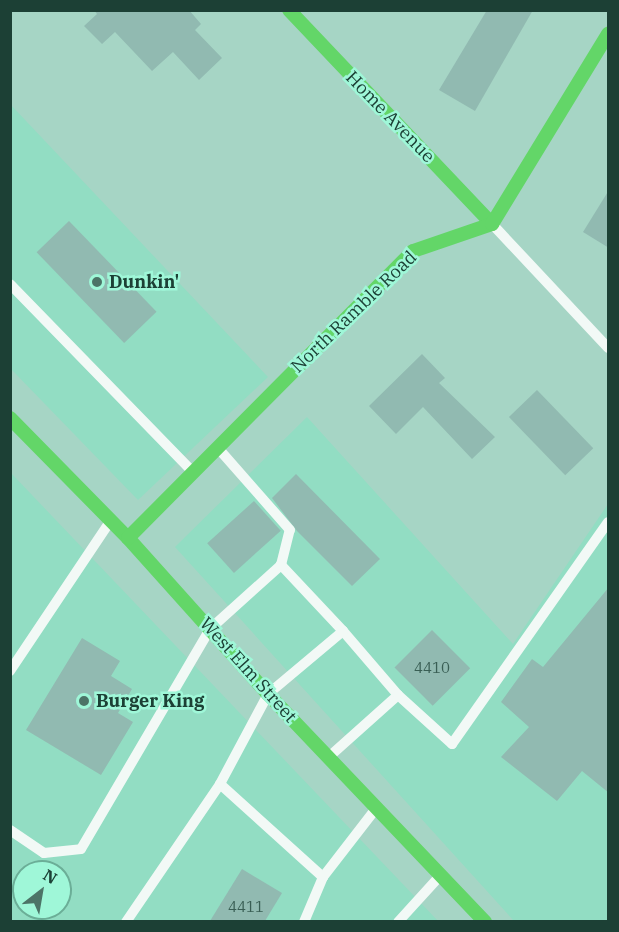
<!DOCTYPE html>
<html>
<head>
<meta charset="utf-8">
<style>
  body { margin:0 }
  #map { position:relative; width:619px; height:932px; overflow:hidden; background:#a6d5c5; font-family:"IBM Plex Serif",serif }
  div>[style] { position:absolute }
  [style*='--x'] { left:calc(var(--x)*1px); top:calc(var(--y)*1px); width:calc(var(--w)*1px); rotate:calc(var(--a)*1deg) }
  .built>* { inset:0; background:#92ddc3 }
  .building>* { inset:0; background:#91bab1; transform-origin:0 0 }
  .lane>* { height:10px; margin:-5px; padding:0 5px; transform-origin:5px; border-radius:5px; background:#f2f9f6 }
  .fast>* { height:14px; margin:-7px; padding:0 7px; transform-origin:7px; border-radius:7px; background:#63d668 }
  .dots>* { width:16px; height:16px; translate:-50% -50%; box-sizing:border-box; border:3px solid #9ff7d8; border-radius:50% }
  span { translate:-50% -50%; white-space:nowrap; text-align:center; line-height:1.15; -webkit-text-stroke:5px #9ff7d8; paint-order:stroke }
  .number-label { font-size:15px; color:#395e54 }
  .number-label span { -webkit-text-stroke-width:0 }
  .street-label { font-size:18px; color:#1c4035 }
  .poi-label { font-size:18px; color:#1c4035; font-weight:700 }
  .left { translate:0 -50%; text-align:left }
  .frame { position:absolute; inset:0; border:12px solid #1c4035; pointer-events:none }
  .north { position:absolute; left:12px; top:860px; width:60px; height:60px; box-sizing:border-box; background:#9ff7d8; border:2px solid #6bae97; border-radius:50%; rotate:31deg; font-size:16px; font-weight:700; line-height:24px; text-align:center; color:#1c4035 }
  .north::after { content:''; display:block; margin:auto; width:21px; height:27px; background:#4c7467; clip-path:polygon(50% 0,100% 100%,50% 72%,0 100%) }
</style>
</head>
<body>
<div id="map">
  <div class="built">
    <div style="clip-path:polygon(10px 104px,268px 377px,138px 500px,11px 369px)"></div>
    <div style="clip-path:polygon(307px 417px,513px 644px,608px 504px,608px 921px,514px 921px,175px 547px)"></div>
    <div style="clip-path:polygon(evenodd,11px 473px,438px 921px,11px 921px,11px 473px,24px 872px,60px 872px,60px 908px,24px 908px,24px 872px)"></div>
  </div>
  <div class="building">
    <div style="clip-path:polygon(94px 10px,189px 10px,201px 24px,195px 30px,222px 58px,199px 80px,173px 52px,152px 71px,115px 32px,102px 44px,84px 26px,97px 14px)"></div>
    <div style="clip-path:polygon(487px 10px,533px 10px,475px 111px,439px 90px)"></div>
    <div style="clip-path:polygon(609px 190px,609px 248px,583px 232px)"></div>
    <div style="left:69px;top:221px;width:126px;height:45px;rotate:46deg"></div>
    <div style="clip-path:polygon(422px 354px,445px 378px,439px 383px,495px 437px,472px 459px,423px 407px,396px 434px,369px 406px)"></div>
    <div style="left:537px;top:390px;width:81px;height:39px;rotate:46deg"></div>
    <div style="clip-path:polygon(296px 474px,380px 559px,352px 586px,297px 531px,272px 498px)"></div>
    <div style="left:254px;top:501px;width:40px;height:63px;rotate:48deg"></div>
    <div style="clip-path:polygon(609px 587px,609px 793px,582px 771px,557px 801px,501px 757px,529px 727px,501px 702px,532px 659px,543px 667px)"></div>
    <div style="left:432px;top:630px;width:54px;height:53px;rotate:45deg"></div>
    <div style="clip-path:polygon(82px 638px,120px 661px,111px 676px,132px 689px,118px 713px,133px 722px,101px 775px,26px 730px)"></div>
    <div style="clip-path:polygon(242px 869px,282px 893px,265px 921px,210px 921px)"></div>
  </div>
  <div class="lane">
    <div style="--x:494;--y:226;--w:167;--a:46.9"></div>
    <div style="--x:10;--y:284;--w:262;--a:45.8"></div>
    <div style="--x:343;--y:631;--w:84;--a:49.3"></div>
    <div style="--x:10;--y:671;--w:178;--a:-56.2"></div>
    <div style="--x:331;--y:755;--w:90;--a:-41.8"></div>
    <div style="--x:398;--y:695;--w:73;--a:42.2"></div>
    <div style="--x:452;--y:744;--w:271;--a:-54.9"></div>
    <div style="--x:220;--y:784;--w:139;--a:42.1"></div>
    <div style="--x:10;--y:830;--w:41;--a:34.1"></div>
    <div style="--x:44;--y:853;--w:37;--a:-6"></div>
    <div style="--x:81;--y:849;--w:255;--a:-59.6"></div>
    <div style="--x:210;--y:629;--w:96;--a:-42"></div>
    <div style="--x:126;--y:922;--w:167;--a:-55.7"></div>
    <div style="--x:220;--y:784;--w:102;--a:-61.9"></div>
    <div style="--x:268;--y:694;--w:98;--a:-40"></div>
    <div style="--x:343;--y:631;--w:91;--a:-133.2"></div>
    <div style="--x:281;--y:565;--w:36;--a:-76"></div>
    <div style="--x:290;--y:530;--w:109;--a:-131.3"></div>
    <div style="--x:304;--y:922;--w:49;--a:-67.1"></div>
    <div style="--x:323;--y:877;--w:83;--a:-52.3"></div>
    <div style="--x:398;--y:922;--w:61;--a:-47.7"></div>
  </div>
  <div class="fast">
    <div style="--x:289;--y:10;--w:295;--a:46.5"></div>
    <div style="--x:10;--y:418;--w:168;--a:45.5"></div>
    <div style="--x:128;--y:538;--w:210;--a:48.1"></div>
    <div style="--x:268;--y:694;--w:315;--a:46.4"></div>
    <div style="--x:128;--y:538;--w:404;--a:-45.2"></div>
    <div style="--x:413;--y:251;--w:83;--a:-18.9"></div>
    <div style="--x:492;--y:224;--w:223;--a:-58.6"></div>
  </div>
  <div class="dots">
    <div style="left:97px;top:282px;background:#4c7467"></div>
    <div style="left:84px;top:701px;background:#4c7467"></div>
  </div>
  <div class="number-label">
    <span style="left:432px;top:668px">4410</span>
    <span style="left:246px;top:907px">4411</span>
  </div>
  <div class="street-label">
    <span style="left:390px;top:117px;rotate:46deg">Home Avenue</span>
    <span style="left:354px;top:312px;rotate:-44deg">North Ramble Road</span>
    <span style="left:248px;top:670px;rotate:48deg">West Elm Street</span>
  </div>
  <div class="poi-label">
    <span class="left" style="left:109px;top:282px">Dunkin'</span>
    <span class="left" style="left:96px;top:701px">Burger King</span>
  </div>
  <div class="frame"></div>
  <div class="north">N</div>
</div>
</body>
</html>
